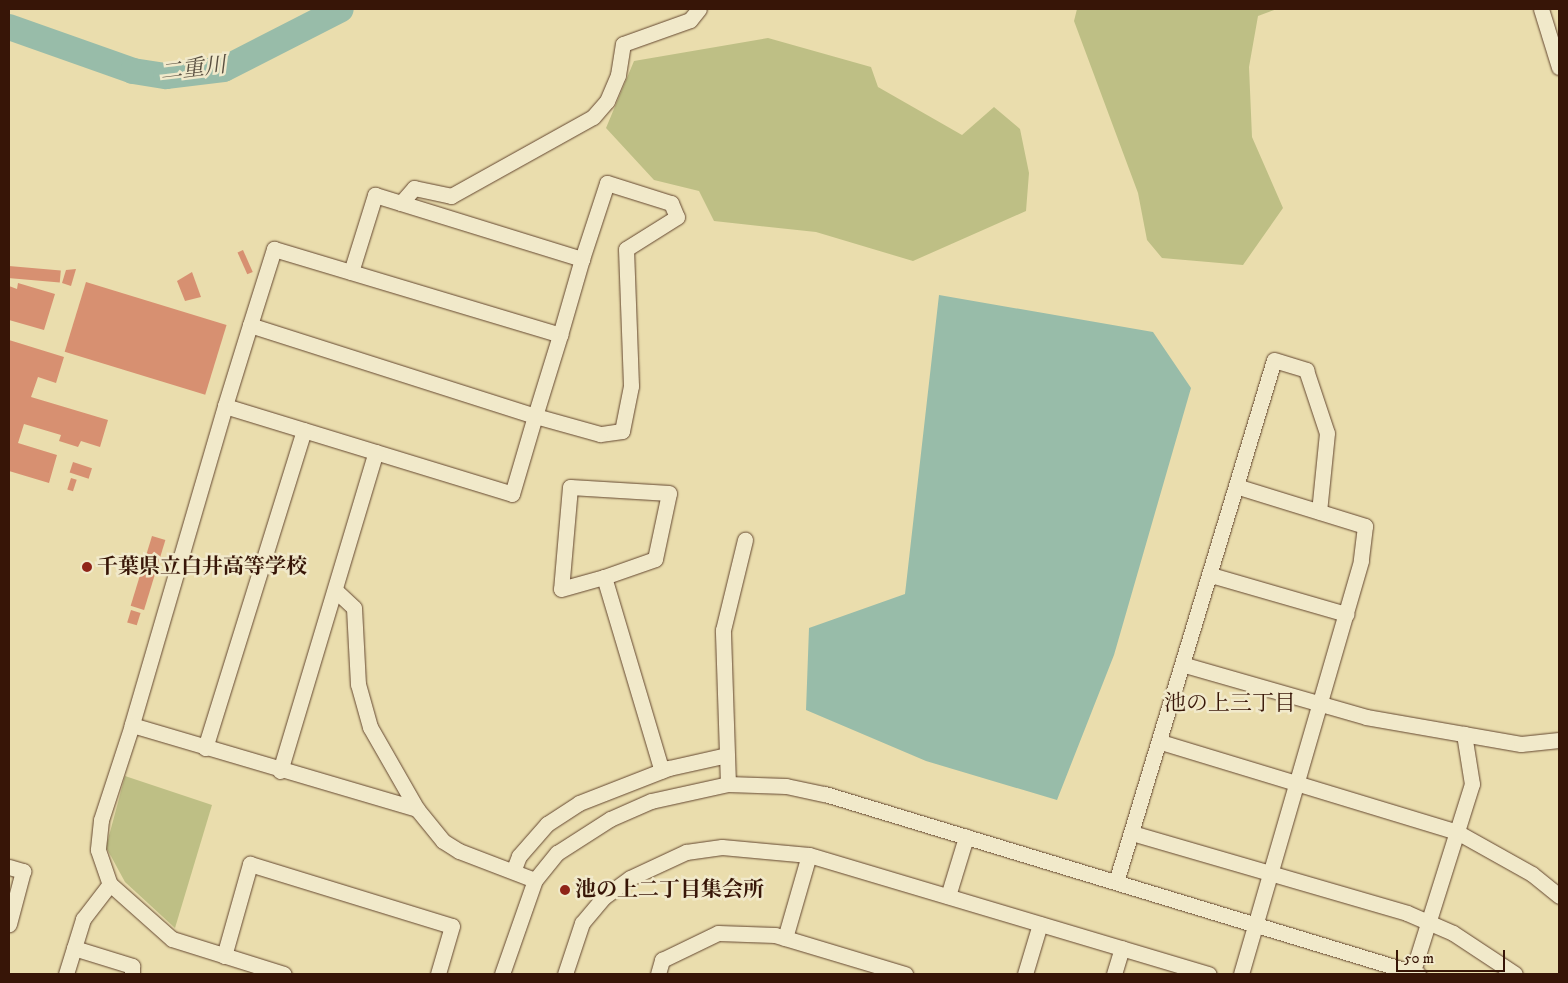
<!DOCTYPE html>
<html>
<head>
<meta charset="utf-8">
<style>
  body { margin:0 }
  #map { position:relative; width:1568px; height:983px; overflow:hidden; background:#eaddad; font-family:"IM FELL DW Pica","Noto Serif JP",serif }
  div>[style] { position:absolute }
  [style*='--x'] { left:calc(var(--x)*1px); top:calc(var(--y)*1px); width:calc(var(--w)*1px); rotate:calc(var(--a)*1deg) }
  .green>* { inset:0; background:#bebf85 }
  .water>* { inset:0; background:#98bca9 }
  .river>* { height:26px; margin:-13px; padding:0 13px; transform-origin:13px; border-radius:13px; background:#98bca9 }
  .building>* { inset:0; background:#d79071; transform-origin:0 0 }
  .roads { filter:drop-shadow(0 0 1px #644730) drop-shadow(0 0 1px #644730) }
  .minor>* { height:15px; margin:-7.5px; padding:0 7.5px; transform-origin:7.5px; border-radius:7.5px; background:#f1e9ca }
  .dots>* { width:14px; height:14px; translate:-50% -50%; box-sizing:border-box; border:2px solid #f1e9ca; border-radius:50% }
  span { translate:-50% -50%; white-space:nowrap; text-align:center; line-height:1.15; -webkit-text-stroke:5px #f1e9ca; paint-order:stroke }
  .poi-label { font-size:21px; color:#371507; font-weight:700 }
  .left { translate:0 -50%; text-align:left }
  .water-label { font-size:22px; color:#594f40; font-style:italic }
  .neighbourhood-label { font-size:22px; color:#371507 }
  .frame { position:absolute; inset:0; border:10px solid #371507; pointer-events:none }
  .scale { position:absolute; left:1396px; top:950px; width:109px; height:22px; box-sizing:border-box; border:2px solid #371507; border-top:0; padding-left:6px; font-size:15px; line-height:18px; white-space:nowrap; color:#371507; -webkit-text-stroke:4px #f1e9ca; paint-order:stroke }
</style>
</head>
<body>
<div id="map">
  <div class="green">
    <div style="clip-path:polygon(1077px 9px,1277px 9px,1258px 16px,1249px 67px,1252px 137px,1283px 208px,1243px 265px,1162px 258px,1147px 240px,1138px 193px,1074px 21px)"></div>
    <div style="clip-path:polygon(768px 38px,871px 67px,878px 87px,962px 135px,994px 107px,1020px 129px,1029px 173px,1026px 211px,913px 261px,816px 232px,714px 221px,699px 191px,654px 180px,606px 128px,634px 61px)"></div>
    <div style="clip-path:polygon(125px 776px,212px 805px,175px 928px,125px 882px,106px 847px)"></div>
  </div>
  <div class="water">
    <div style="clip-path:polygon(939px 295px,1153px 332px,1191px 388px,1114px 655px,1057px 800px,926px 761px,806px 710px,809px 628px,905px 594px)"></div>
  </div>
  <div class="river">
    <div style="--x:9;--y:27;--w:132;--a:19.5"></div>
    <div style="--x:133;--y:71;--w:33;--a:9"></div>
    <div style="--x:166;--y:76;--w:58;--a:-6.9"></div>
    <div style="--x:224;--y:69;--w:131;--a:-27.1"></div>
  </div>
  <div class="building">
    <div style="left:243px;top:250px;width:24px;height:6px;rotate:66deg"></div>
    <div style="left:9px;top:266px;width:52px;height:12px;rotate:5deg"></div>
    <div style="clip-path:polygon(76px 269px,71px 286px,62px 283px,66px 270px)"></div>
    <div style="clip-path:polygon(192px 272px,201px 297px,185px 301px,177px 281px)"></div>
    <div style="left:86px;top:282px;width:147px;height:73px;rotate:17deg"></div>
    <div style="clip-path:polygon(18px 283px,55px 294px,44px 330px,9px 320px,9px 286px,17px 289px)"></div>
    <div style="clip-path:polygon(9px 340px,64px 357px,56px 383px,38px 377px,31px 397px,108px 420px,100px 447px,81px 441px,78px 447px,59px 441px,61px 435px,24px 424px,18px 443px,57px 455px,49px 483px,9px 471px)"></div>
    <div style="left:73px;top:462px;width:20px;height:11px;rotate:18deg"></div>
    <div style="left:71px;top:478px;width:6px;height:12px;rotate:18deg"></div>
    <div style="left:152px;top:536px;width:14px;height:73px;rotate:17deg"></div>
    <div style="left:131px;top:610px;width:10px;height:13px;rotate:17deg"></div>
  </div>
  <div class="roads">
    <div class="minor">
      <div style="--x:1541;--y:9;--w:61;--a:72.8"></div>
      <div style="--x:401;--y:203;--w:20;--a:-49"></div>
      <div style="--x:414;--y:188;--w:38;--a:12"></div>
      <div style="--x:451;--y:196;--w:162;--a:-29.1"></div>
      <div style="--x:593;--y:117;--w:21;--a:-49"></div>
      <div style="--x:607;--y:101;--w:28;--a:-67"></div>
      <div style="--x:618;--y:75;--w:31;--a:-81"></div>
      <div style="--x:623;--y:44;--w:71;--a:-19.7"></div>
      <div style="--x:690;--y:20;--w:14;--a:-51"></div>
      <div style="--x:351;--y:272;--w:81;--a:-72.7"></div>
      <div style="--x:375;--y:195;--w:217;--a:17.2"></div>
      <div style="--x:250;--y:325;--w:80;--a:-72.5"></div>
      <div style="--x:274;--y:249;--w:299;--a:16.7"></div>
      <div style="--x:225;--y:406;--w:300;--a:17"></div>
      <div style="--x:512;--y:494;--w:81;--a:-73.6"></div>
      <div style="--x:535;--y:416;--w:85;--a:-72.8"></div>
      <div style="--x:560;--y:335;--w:79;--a:-73.9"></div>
      <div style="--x:582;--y:259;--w:80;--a:-71.8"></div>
      <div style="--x:607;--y:183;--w:67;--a:17.4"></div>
      <div style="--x:671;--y:203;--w:15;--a:67"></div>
      <div style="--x:677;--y:217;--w:60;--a:147.9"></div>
      <div style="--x:626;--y:249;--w:137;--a:87.9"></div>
      <div style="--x:631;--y:386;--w:46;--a:101.3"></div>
      <div style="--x:622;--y:431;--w:22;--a:172"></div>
      <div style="--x:600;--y:434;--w:67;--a:-164.5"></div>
      <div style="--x:535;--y:416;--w:299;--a:-162.3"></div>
      <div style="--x:250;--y:325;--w:85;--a:107.2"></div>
      <div style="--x:225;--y:406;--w:332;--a:106.3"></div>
      <div style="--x:132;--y:725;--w:100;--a:108.1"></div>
      <div style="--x:101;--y:820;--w:30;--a:96"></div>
      <div style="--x:98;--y:850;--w:36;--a:71"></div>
      <div style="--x:110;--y:884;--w:83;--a:41.6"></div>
      <div style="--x:172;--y:939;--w:117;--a:17.4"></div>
      <div style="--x:1239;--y:487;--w:132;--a:17.2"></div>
      <div style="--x:1365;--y:526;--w:35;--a:97"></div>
      <div style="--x:1361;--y:561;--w:430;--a:106.2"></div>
      <div style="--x:1211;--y:575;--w:141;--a:16.1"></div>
      <div style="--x:604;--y:577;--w:54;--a:-19.4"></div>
      <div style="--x:655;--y:559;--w:67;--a:-78"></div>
      <div style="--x:669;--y:493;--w:99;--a:-176.5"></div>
      <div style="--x:570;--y:487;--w:102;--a:95"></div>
      <div style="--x:561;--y:589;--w:45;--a:-15.6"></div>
      <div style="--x:604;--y:577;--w:202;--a:73.4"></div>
      <div style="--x:335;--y:590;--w:26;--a:43"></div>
      <div style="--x:354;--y:608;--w:76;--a:87"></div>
      <div style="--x:358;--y:684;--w:45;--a:74.4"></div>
      <div style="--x:370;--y:727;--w:95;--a:60.2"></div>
      <div style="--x:417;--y:809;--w:41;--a:50.9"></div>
      <div style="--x:443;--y:841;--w:19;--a:32"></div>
      <div style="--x:459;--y:851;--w:81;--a:20.9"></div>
      <div style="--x:1185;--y:665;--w:188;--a:16"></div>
      <div style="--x:1366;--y:717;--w:157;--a:9.9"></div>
      <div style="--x:1521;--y:744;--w:38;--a:-6"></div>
      <div style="--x:132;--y:725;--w:297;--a:16.4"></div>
      <div style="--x:1161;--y:742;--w:309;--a:16.9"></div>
      <div style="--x:1457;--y:832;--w:86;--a:29.2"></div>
      <div style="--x:1532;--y:874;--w:35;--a:39"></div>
      <div style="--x:205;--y:748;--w:333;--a:-72.7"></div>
      <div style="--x:280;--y:771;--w:333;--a:-73.3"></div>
      <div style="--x:728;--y:784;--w:154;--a:-91.9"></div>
      <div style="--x:723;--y:630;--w:93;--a:-76.3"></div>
      <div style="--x:1132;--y:833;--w:286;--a:16.2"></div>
      <div style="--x:1407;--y:913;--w:50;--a:23.5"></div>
      <div style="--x:1453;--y:933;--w:74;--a:33.5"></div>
      <div style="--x:9;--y:867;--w:15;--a:16"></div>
      <div style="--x:23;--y:871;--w:55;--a:104.8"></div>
      <div style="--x:514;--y:869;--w:14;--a:-69"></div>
      <div style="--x:519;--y:856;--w:43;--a:-48.8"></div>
      <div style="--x:547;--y:824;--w:38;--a:-33"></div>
      <div style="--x:579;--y:803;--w:97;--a:-21.3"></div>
      <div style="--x:669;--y:768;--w:59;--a:-12.6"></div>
      <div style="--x:1116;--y:882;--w:545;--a:-73.16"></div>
      <div style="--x:1274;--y:360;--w:34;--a:17"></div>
      <div style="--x:1306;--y:370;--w:66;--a:71.6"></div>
      <div style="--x:1327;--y:433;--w:79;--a:95.8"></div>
      <div style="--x:948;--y:896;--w:62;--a:-73"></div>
      <div style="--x:785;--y:938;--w:86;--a:-73.9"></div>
      <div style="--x:74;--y:948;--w:61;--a:17.2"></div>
      <div style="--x:132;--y:966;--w:8;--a:90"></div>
      <div style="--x:224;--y:956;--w:96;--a:-74.2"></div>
      <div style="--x:250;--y:864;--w:211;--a:17.1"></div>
      <div style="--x:452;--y:926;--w:50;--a:106.3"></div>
      <div style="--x:1413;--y:971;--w:196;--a:-72.5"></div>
      <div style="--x:1472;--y:784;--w:51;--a:-99.1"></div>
      <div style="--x:66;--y:974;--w:58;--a:-72.8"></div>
      <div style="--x:83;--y:919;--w:44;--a:-52.4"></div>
      <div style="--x:502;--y:974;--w:100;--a:-70.7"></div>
      <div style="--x:535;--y:880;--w:35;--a:-51"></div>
      <div style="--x:557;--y:853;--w:63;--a:-32.7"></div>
      <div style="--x:610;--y:819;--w:45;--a:-23.7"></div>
      <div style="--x:651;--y:801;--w:79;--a:-12.4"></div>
      <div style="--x:728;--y:784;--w:58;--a:2"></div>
      <div style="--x:786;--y:786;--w:40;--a:12"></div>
      <div style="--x:825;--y:794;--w:620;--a:16.89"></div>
      <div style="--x:565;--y:974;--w:54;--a:-71.6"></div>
      <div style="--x:582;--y:923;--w:34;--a:-50"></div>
      <div style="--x:604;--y:897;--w:32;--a:-36"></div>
      <div style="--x:630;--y:878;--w:62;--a:-24.9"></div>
      <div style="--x:686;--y:852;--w:36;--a:-8"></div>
      <div style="--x:722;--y:847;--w:87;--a:5.3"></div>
      <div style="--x:809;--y:855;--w:417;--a:16.6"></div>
      <div style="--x:658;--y:974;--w:15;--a:-74"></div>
      <div style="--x:662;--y:960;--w:62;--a:-25.7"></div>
      <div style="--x:718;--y:933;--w:57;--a:2"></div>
      <div style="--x:775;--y:935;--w:136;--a:16.7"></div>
      <div style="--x:1025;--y:974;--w:52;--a:-73.3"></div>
      <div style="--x:1114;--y:974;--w:27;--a:-73"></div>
    </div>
  </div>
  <div class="dots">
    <div style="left:87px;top:567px;background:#8f2418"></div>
    <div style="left:565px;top:890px;background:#8f2418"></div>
  </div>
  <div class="poi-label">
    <span class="left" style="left:97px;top:567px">千葉県立白井高等学校</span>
    <span class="left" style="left:575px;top:890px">池の上二丁目集会所</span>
  </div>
  <div class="water-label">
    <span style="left:193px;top:69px;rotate:-7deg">二重川</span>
  </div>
  <div class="neighbourhood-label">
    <span style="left:1230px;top:704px">池の上三丁目</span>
  </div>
  <div class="frame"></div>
  <div class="scale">50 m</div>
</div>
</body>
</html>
